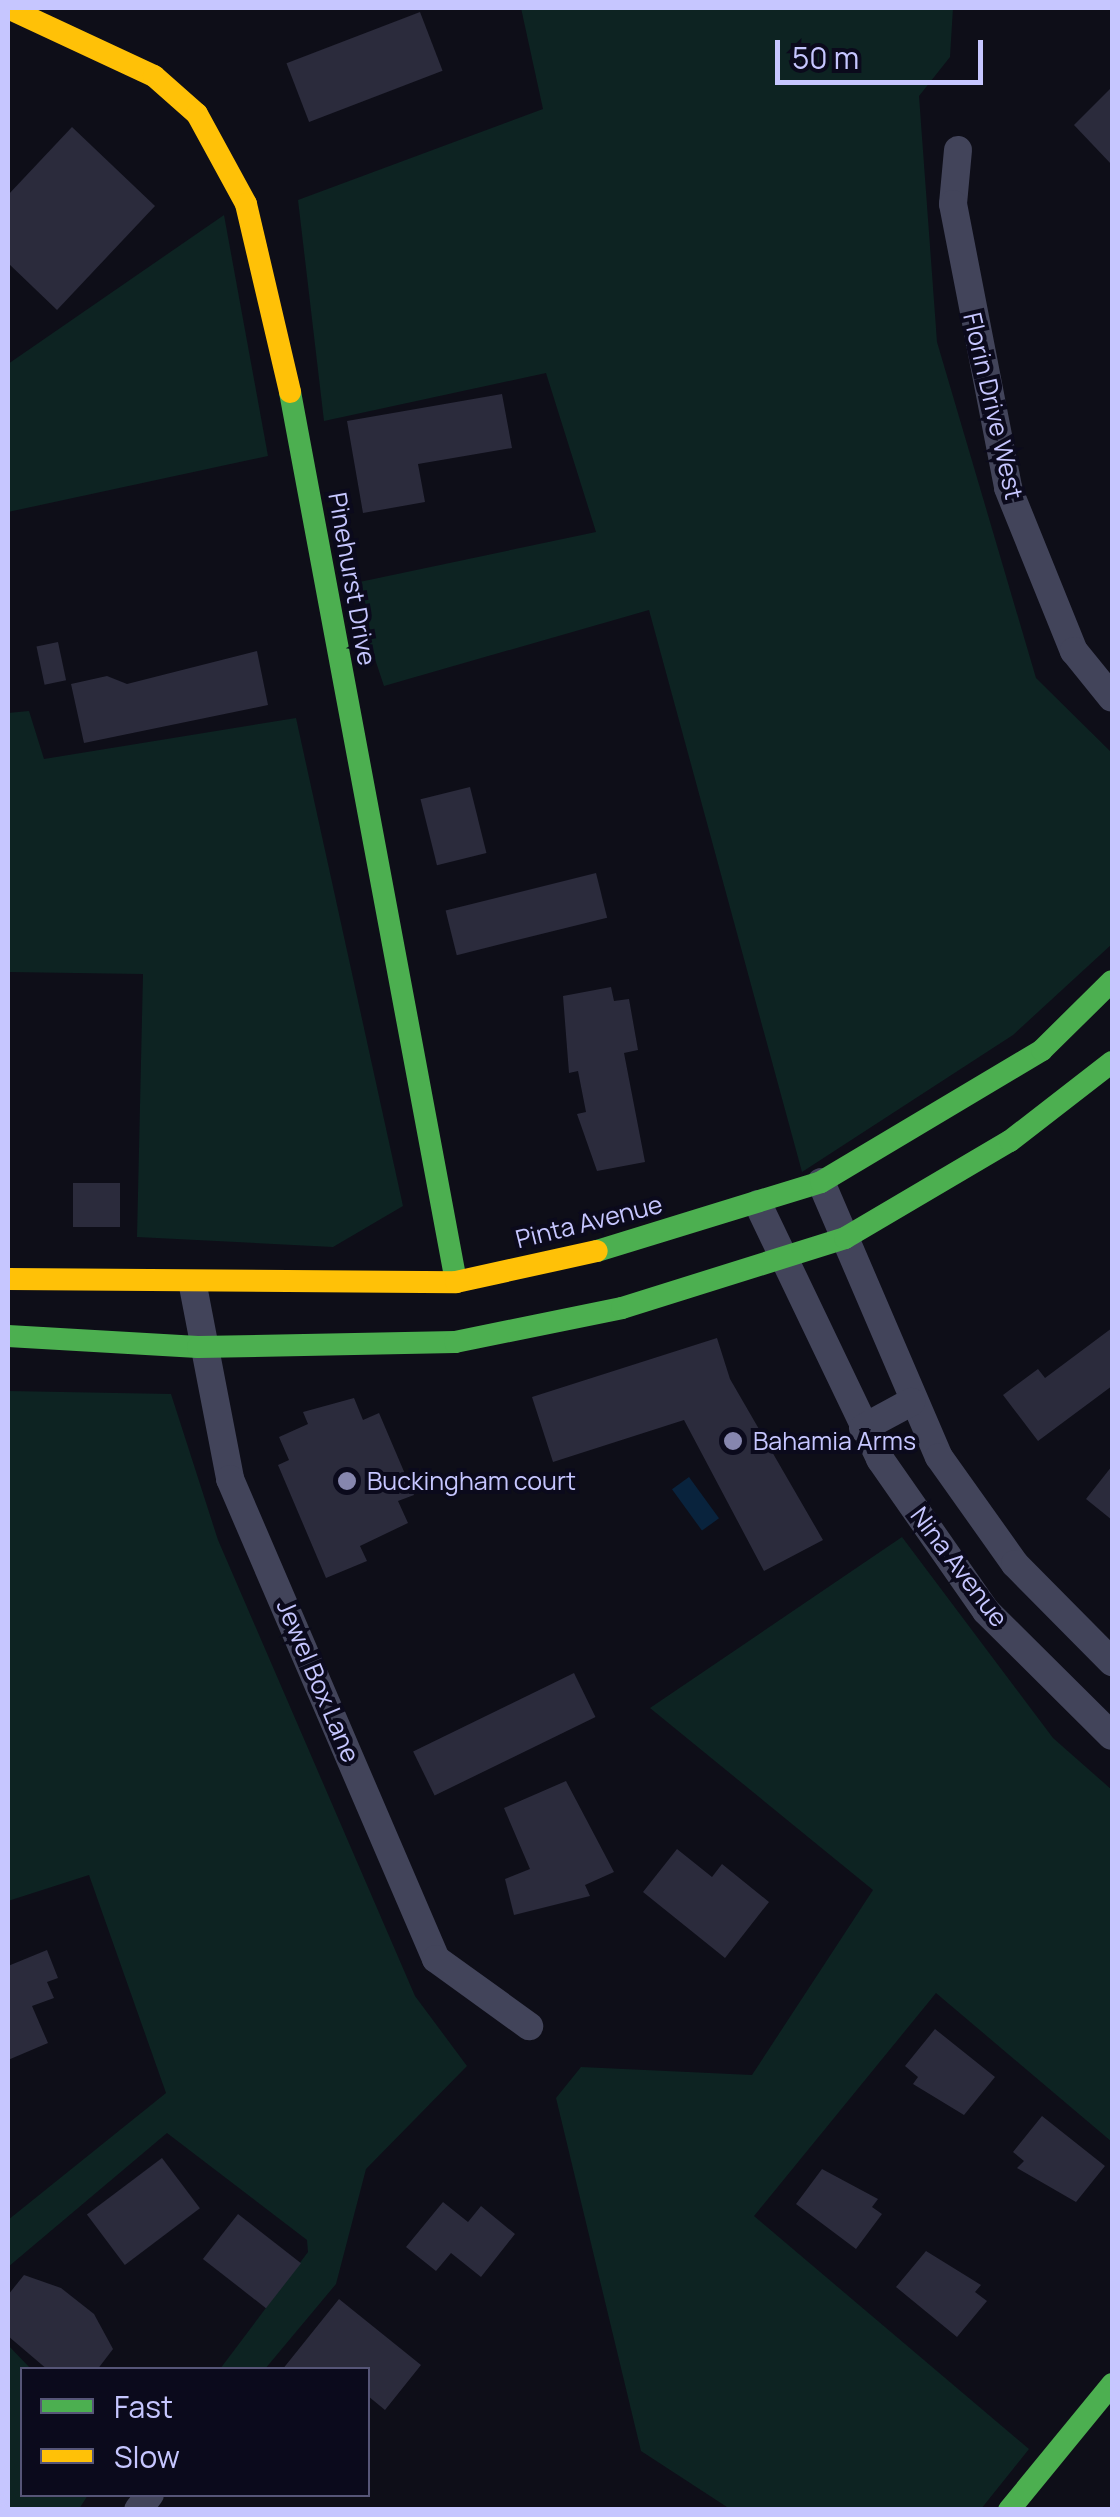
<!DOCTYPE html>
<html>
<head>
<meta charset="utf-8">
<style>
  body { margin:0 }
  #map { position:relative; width:1120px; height:2517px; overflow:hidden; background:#0e0e18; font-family:Manrope,sans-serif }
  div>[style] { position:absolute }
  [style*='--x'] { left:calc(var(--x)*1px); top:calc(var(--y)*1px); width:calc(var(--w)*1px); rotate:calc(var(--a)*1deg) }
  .green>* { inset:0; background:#0d2322 }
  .water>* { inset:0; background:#09233d; transform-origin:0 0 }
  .building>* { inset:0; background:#2b2b3c; transform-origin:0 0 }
  .street>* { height:28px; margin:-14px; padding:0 14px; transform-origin:14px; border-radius:14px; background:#42445a }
  .fast>* { height:22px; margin:-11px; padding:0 11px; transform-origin:11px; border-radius:11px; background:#4caf50 }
  .slow>* { height:22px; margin:-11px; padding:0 11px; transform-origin:11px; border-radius:11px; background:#ffc107 }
  .dots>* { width:28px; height:28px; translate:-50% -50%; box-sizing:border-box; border:5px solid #0b0a1c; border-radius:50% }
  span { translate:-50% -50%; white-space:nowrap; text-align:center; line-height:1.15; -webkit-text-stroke:8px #0b0a1c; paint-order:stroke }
  .street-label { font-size:25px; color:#c6c6ff }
  .poi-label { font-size:25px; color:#c6c6ff }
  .left { translate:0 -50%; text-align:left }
  .frame { position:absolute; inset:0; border:10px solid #c6c6ff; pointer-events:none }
  .legend { position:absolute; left:20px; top:2367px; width:350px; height:130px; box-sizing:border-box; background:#0b0a1c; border:2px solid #565577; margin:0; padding:12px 18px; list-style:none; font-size:30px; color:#c6c6ff }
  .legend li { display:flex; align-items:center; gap:20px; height:50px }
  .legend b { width:50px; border:2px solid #565577 }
  .scale { position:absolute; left:775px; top:40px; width:208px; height:45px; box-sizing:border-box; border:5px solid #c6c6ff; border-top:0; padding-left:12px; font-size:30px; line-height:35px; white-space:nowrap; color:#c6c6ff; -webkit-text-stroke:8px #0b0a1c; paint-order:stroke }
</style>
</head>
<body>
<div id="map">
  <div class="green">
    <div style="clip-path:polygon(521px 8px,953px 8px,950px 57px,919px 96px,937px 342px,1036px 678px,1112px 753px,1112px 944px,1013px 1035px,802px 1172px,649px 610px,384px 686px,350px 584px,596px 532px,546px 373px,324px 421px,298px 200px,543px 109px)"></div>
    <div style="clip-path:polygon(224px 215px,268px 456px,8px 512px,8px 364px)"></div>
    <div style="clip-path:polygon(29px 711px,44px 759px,296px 718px,403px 1206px,333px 1247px,137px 1237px,143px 974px,8px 972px,8px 713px)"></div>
    <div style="clip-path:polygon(8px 1391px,171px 1394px,218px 1540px,415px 1996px,467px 2066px,366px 2169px,336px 2284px,265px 2369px,220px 2369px,308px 2252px,307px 2240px,167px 2133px,8px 2267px,8px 2220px,166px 2093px,89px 1875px,8px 1901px)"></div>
    <div style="clip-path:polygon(902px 1537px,1053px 1738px,1112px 1790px,1112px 2142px,936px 1993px,754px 2216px,1029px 2449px,981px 2509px,730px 2509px,641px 2451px,556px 2098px,581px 2067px,752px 2075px,873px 1890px,650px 1708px)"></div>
    <div style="clip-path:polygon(8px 2345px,31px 2369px,22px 2370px,22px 2494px,88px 2495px,79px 2509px,8px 2509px)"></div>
  </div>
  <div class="water">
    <div style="left:689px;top:1477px;width:51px;height:21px;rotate:54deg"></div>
  </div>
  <div class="building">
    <div style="left:420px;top:12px;width:63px;height:143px;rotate:69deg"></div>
    <div style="clip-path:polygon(1112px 87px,1112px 165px,1074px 125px)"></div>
    <div style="clip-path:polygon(72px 127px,155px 206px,57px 310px,8px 263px,8px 195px)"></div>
    <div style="clip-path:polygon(502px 394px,512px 448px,418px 464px,425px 502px,363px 513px,347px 421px)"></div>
    <div style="left:58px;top:642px;width:39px;height:22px;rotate:78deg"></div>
    <div style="clip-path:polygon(257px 651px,268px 705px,84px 743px,71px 684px,107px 676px,127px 684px)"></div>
    <div style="left:470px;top:787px;width:68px;height:51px;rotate:76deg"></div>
    <div style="left:596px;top:873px;width:46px;height:155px;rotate:76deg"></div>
    <div style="clip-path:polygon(611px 987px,614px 1001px,629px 999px,638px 1050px,624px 1053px,645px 1162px,597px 1171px,577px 1114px,586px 1112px,578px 1071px,569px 1073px,563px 996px)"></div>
    <div style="left:73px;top:1183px;width:47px;height:44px"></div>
    <div style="clip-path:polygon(1112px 1328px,1112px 1386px,1038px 1441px,1003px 1395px,1038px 1369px,1045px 1378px)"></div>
    <div style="clip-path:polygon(717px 1338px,730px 1379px,823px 1540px,764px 1571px,684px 1420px,553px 1462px,532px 1397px)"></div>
    <div style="clip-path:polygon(354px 1398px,363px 1420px,379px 1413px,414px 1495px,398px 1501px,408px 1523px,360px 1546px,367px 1561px,326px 1578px,278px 1465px,289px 1460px,279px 1437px,308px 1424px,303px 1412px)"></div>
    <div style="clip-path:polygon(1112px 1466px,1112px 1520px,1086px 1499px)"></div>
    <div style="left:574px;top:1673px;width:49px;height:179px;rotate:64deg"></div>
    <div style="clip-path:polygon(566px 1781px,614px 1872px,585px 1885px,590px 1896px,514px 1915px,505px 1879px,530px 1869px,504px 1808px)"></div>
    <div style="clip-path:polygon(677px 1849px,712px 1877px,722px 1864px,769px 1902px,725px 1958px,643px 1892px)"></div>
    <div style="clip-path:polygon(47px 1950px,58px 1978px,47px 1982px,54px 1998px,32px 2006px,48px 2043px,8px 2060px,8px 1966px)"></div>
    <div style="clip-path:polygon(935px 2029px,995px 2077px,964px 2115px,913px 2084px,918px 2077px,905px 2066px)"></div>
    <div style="clip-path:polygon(1042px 2116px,1105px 2166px,1076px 2202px,1017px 2168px,1024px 2161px,1013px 2152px)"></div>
    <div style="left:162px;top:2158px;width:63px;height:94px;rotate:53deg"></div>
    <div style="clip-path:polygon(822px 2169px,878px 2199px,872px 2207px,882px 2214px,856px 2249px,796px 2204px)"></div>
    <div style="clip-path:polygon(443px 2202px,468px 2222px,481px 2206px,515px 2234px,481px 2277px,451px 2253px,436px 2271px,406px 2247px)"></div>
    <div style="left:238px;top:2214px;width:80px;height:57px;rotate:38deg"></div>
    <div style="clip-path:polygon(926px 2251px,981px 2285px,975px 2292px,987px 2301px,957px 2337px,896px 2287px)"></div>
    <div style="clip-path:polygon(24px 2275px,61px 2288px,94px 2314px,113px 2349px,97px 2370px,48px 2370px,8px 2336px,8px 2295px)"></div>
    <div style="clip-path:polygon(339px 2299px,421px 2365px,385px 2410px,368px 2396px,368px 2370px,282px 2370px)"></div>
  </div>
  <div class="street">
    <div style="--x:958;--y:150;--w:54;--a:95.3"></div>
    <div style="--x:953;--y:204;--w:289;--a:79"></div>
    <div style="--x:1008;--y:488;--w:176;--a:68"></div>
    <div style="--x:1074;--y:651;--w:60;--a:51"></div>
    <div style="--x:821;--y:1182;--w:299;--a:66.8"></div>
    <div style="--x:939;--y:1457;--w:131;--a:54.6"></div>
    <div style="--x:1015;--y:1564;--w:138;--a:45.3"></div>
    <div style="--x:758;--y:1204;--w:283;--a:64.4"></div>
    <div style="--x:880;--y:1459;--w:185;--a:55.1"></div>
    <div style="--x:986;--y:1611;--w:177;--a:44.8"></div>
    <div style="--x:193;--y:1286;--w:197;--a:79.1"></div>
    <div style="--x:230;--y:1479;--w:522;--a:66.77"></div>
    <div style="--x:436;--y:1959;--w:115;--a:35.8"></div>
    <div style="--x:863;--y:1428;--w:55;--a:-28.4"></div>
    <div style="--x:138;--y:2510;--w:20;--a:-53"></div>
  </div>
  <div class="fast">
    <div style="--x:290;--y:392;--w:905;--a:79.43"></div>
    <div style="--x:597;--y:1251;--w:234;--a:-17.1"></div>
    <div style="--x:821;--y:1182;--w:257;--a:-30.8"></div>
    <div style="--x:1042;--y:1050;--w:98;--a:-44.6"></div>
    <div style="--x:8;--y:1336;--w:190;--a:3.3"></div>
    <div style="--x:198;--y:1347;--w:257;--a:-1.1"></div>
    <div style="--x:455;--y:1342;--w:170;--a:-11.5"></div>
    <div style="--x:622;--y:1308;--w:234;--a:-17.4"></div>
    <div style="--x:845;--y:1238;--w:191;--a:-30.5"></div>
    <div style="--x:1010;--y:1141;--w:129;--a:-37.8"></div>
    <div style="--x:1009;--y:2510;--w:163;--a:-50.7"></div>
  </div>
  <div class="slow">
    <div style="--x:8;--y:8;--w:161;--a:25"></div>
    <div style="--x:154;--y:76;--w:57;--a:41.5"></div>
    <div style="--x:197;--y:114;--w:102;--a:61.4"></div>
    <div style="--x:246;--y:204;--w:193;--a:76.8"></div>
    <div style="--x:8;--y:1279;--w:448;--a:0.4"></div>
    <div style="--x:456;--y:1282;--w:144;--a:-12.4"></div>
  </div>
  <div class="dots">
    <div style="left:733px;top:1441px;background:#8686ae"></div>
    <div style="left:347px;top:1481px;background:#8686ae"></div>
  </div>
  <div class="street-label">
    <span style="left:993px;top:406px;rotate:77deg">Florin Drive West</span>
    <span style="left:352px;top:579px;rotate:80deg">Pinehurst Drive</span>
    <span style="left:589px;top:1222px;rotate:-14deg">Pinta Avenue</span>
    <span style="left:959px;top:1567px;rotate:53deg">Nina Avenue</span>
    <span style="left:318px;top:1681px;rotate:67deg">Jewel Box Lane</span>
  </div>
  <div class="poi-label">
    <span class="left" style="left:753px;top:1441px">Bahamia Arms</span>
    <span class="left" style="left:367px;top:1481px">Buckingham court</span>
  </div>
  <div class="frame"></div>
  <ul class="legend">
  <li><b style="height:12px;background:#4caf50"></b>Fast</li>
  <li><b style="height:12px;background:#ffc107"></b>Slow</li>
  </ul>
  <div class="scale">50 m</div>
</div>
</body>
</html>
